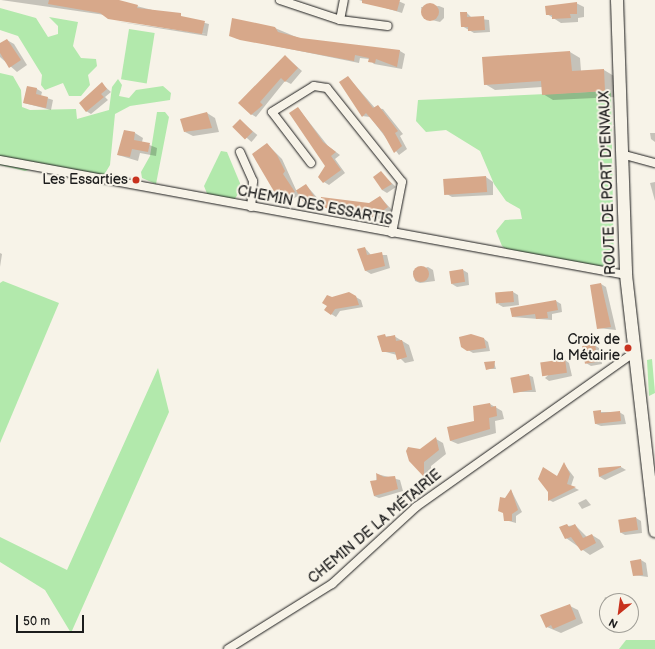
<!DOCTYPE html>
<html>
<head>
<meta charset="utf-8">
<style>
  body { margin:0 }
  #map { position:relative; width:655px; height:649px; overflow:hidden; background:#f7f3e8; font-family:"Balsamiq Sans",sans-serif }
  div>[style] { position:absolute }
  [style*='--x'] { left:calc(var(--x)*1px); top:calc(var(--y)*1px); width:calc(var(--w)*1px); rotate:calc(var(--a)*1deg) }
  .green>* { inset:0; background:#b2e9ac; transform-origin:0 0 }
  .shadow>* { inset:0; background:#0003; transform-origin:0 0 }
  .building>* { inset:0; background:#d7a88a; transform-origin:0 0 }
  .round { border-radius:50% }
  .roads { filter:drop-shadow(0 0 1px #1c1c1c) drop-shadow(0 0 1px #1c1c1c) }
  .street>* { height:8px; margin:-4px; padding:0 4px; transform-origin:4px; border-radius:4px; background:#f7f3e8 }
  .secondary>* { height:12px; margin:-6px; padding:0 6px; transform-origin:6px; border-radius:6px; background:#f7f3e8 }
  .dots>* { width:11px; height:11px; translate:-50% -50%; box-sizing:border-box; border:2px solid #f7f3e8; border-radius:50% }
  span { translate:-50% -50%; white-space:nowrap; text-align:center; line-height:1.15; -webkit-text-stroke:4px #f7f3e8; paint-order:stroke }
  .poi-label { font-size:14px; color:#1c1c1c }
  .right { translate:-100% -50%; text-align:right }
  .street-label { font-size:14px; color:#1c1c1c }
  .north { position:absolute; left:599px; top:593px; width:40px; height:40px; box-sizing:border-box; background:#f7f3e8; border:1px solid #9f9d96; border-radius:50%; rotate:209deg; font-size:11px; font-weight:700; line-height:16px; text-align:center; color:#1c1c1c }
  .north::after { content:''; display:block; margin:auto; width:14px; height:18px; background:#c8321e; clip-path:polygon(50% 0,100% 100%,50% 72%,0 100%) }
  .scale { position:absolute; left:16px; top:615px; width:68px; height:18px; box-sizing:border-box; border:2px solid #1c1c1c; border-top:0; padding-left:5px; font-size:12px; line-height:14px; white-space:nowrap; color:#1c1c1c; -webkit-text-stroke:3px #f7f3e8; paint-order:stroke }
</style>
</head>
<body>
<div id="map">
  <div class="green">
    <div style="clip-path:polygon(0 8px,36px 18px,48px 37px,58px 34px,58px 26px,49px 17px,78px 22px,73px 46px,81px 58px,96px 59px,97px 66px,88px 75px,90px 85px,81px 96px,69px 96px,63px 83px,45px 90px,41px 85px,42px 75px,18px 36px,0 30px)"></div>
    <div style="left:129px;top:29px;width:26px;height:51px;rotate:9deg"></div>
    <div style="clip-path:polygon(0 73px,13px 76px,21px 90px,22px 107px,30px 110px,76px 109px,77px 119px,109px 110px,112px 87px,118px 79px,122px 85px,119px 96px,129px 98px,136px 90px,163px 86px,171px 93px,170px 100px,130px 106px,115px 114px,110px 165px,104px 175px,39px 167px,25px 171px,0 165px)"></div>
    <div style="clip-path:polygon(611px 91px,614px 273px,512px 254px,502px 246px,496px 231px,505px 220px,522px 219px,520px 209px,506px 201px,494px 184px,480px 151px,446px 130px,426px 132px,416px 121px,418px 100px)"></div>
    <div style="clip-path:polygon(157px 112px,165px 112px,169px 117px,156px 184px,142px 178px,141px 172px,150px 156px)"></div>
    <div style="clip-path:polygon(221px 151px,227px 152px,242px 188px,232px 203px,208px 196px,204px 186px)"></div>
    <div style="clip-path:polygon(3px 281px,59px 303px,0 443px,0 283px)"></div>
    <div style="clip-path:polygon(652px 359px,655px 393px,649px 396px,647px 360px)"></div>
    <div style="clip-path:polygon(158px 368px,169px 412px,71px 633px,45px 590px,0 562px,0 537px,67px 570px)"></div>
    <div style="clip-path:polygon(626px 640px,655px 640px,655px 649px,619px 649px)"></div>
  </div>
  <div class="shadow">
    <div style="clip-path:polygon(1px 0,112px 0,209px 24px,207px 36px,114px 21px,207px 34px,105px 15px)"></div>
    <div style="clip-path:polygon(359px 0,396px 0,405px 4px,402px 13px)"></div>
    <div style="clip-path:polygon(576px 3px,584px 7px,584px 17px,578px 18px,578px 22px,561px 23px,547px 14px)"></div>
    <div style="clip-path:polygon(439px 6px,444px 8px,444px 18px,440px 22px,424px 18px,421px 7px)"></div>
    <div style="clip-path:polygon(467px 13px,472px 18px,489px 20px,490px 32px,474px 33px,462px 26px)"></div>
    <div style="clip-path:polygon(275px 28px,301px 39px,400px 51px,405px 54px,402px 69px,374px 64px,369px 59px,360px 58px,359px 63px,235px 38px)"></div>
    <div style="clip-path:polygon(7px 40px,14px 44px,27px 65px,17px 72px,0 57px,0 44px)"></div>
    <div style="clip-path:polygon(570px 52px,580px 58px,581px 71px,604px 70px,614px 76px,616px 97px,553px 100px,543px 94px,542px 87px,495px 90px,485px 84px)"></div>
    <div style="clip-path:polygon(285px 56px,302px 71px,291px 84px,285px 81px,256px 117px,251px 114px)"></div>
    <div style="clip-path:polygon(348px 77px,375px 108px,383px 109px,403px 134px,400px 136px,407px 149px,399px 155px,370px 117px,362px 116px)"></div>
    <div style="clip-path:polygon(102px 84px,111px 92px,105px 97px,108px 100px,91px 114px,86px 111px)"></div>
    <div style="clip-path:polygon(27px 87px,37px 89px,42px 92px,41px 96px,53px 100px,51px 110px,24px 103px)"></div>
    <div style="clip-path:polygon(298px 108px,328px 146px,340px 155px,335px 159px,345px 173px,329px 185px,324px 182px,326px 166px)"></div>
    <div style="clip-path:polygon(207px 113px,215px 118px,219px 132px,193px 136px,185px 132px)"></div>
    <div style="left:240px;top:120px;width:23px;height:9px;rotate:41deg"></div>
    <div style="clip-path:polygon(125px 132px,135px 133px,143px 138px,142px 142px,157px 148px,156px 156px,140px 153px,138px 161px,118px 155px)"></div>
    <div style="clip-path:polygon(650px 133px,655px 133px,655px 142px,651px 139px)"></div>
    <div style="clip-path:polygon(267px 144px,282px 159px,297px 192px,306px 185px,320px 201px,312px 206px,300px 195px,285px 203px,280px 200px,253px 154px)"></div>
    <div style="clip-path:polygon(381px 173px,396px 187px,387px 193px,382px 190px)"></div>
    <div style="clip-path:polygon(486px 177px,493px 182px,493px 195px,452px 197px,445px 193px)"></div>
    <div style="clip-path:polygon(655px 182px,655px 201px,650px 183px)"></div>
    <div style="clip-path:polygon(380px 197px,392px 210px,380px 219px,321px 206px,369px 204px)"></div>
    <div style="clip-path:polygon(365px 248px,371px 255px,387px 255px,390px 268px,371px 274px,366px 271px,359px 249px)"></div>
    <div style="clip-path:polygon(0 253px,2px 254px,0 267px)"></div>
    <div style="clip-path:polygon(428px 267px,433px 270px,435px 281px,420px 283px,415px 281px,413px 271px)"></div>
    <div style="clip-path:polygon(463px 270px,468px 273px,469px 285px,457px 287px,452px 284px)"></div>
    <div style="clip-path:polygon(601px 284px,606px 287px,616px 330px,598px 328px)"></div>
    <div style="clip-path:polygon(513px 292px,518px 295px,519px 305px,503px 307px,498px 304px)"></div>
    <div style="clip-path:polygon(349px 293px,361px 300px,363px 307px,340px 311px,336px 317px,325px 310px,332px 298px)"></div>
    <div style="clip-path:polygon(556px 301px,561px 304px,562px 312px,552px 314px,552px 320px,512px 317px)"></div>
    <div style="clip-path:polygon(394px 336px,409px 345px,414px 361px,405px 363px,397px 355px,382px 351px,378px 337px)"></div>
    <div style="clip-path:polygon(483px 338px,488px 342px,490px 351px,473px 353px,468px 350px)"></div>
    <div style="clip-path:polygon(594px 345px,599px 348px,602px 364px,591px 366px,586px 363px)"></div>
    <div style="clip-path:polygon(565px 360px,569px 363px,572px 376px,549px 381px,545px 378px)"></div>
    <div style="clip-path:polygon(494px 362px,496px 369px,487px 369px)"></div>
    <div style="clip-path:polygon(528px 375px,533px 377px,536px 392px,514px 392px)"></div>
    <div style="clip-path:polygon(490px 404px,502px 411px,504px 419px,495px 421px,496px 433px,458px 444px,451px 441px,448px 427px,475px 422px)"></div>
    <div style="clip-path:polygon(594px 412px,619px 412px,624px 415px,626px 424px,601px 426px,596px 424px)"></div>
    <div style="clip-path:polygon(436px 439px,443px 443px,446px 454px,431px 466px,431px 480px,410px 461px)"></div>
    <div style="clip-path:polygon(564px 464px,574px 477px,571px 486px,579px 490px,553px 502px,549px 500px,549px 492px)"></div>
    <div style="clip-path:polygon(621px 467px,626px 470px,605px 480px,600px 477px,599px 469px)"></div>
    <div style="clip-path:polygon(377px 474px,400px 480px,403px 491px,379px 498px,374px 496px)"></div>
    <div style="clip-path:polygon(511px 490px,522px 512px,516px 516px,516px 523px,505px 520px,505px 499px)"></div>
    <div style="clip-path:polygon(586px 499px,591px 505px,582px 509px,578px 503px)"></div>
    <div style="clip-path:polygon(636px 518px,641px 521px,642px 533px,625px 535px,620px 532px)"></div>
    <div style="clip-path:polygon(575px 525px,587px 537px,592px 535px,600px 540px,604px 547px,590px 555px,566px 538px,561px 527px)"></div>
    <div style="clip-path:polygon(641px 560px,646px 563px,648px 577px,633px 575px)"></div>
    <div style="clip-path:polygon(605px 597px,619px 601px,607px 601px,607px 611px,602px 606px)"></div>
    <div style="clip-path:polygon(570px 606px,578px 610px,583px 623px,561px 633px,547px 627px)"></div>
  </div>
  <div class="building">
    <div style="clip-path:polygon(49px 0,119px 0,138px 5px,137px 8px,181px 13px,181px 16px,205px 21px,202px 34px,108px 19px,100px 13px,48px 4px)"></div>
    <div style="clip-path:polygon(362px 0,400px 0,397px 11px,362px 3px)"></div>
    <div style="clip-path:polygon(577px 2px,577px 14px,570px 14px,571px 18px,552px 19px,552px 15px,546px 15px,545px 6px)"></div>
    <div class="round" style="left:421px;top:3px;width:18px;height:18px"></div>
    <div style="clip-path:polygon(460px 12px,467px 12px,467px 17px,484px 16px,485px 30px,468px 31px,468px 27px,461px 27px)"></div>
    <div style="clip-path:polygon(232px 18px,275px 27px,278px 32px,301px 38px,400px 50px,397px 67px,376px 59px,375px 63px,368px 62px,369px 58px,355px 55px,354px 61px,240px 40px,229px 36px)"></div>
    <div style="clip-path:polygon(7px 39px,21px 60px,9px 68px,0 53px,0 43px)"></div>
    <div style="clip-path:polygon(570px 51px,572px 71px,604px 69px,605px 91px,542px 95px,541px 81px,484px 85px,482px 57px)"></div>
    <div style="clip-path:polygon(285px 55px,298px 68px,285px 82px,281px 78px,260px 102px,263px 105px,251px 115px,238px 103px)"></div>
    <div style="clip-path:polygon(348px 76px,373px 108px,378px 105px,398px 131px,395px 133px,402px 146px,394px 153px,383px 133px,366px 113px,362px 117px,339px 82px)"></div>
    <div style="clip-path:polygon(102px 82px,107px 89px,101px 94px,104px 97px,86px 112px,79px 103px)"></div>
    <div style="clip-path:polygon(27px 86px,37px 88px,36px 94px,48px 97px,46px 108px,23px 103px)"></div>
    <div style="clip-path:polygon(298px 107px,323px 142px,336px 152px,331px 156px,341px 170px,323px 183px,318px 177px,325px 166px,289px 113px)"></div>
    <div style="clip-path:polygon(207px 112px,212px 128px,184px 132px,180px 119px)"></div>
    <div style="left:240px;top:119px;width:18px;height:11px;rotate:45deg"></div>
    <div style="clip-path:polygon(124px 130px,135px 132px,134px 140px,150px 143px,148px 152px,132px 149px,130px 157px,117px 155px)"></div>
    <div style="clip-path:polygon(267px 143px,277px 155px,285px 171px,283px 174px,295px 192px,279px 200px,252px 154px)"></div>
    <div style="clip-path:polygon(381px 171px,392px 184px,382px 190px,373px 177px)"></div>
    <div style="left:486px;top:176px;width:16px;height:43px;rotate:86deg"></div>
    <div style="left:306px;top:184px;width:17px;height:12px;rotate:57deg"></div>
    <div style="clip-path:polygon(380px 196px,388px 207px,374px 217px,320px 207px,321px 197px,369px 203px)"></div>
    <div style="clip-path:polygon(365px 247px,367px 255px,382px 252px,385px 266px,365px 271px,357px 249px)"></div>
    <div class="round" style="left:413px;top:266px;width:16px;height:16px"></div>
    <div style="left:463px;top:269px;width:13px;height:14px;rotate:81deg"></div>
    <div style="clip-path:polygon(601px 283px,611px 327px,597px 329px,590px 285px)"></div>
    <div style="left:513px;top:291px;width:11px;height:18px;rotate:85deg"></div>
    <div style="clip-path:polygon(349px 292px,356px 296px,359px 305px,335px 309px,331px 315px,324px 310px,327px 306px,322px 303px,327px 295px,332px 297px)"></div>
    <div style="clip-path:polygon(556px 300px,558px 310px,547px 312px,548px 318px,536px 319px,535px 314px,512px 317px,510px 308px)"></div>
    <div style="clip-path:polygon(385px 334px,386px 337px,395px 335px,396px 341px,402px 340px,407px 357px,397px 360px,395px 352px,382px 352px,377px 336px)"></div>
    <div style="clip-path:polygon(471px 334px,484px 338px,486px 348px,467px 351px,461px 347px,459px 337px)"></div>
    <div style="left:595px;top:344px;width:18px;height:13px;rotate:81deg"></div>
    <div style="left:565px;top:359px;width:14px;height:25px;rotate:82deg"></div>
    <div style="clip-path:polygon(495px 361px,494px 368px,486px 370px,484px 362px)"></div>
    <div style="left:529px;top:374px;width:16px;height:19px;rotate:79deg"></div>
    <div style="clip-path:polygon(490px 403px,491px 407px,496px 406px,497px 416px,489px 418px,490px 429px,450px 441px,447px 427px,474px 421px,473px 406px)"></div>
    <div style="clip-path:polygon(601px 410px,601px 413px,620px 411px,621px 421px,595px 424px,593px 411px)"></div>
    <div style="clip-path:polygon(436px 437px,439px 450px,424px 462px,424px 477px,409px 461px,406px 451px,408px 447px,420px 449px)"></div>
    <div style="clip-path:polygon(564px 462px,570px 474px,567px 484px,576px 487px,548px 501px,548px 492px,538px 479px,543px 467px,557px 476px)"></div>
    <div style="clip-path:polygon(621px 466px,621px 467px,599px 477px,598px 468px)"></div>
    <div style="clip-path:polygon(376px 473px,384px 477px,395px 476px,398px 489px,374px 496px,370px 481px,377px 480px)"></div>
    <div style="clip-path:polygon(511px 489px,518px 510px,512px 514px,512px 521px,504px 521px,503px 513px,498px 511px,500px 497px,505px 498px)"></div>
    <div style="left:636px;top:517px;width:13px;height:18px;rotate:81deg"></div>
    <div style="clip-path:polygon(567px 524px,569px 527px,575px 524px,583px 538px,592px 534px,596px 543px,581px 551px,571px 537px,565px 539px,559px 527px)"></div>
    <div style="clip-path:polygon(641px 559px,643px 575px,633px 576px,630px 561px)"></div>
    <div style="clip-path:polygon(570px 604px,576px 619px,553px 629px,551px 625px,546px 628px,540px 615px)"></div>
  </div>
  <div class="roads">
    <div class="street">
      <div style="--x:280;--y:0;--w:63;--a:18.4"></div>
      <div style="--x:340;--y:20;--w:48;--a:7.1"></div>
      <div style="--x:340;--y:20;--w:20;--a:-79"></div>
      <div style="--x:240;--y:152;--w:32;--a:66"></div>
      <div style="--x:253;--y:181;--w:26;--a:94"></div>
      <div style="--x:621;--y:154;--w:35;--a:15"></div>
      <div style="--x:0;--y:160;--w:636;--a:10.41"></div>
      <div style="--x:311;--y:163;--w:64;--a:-127.4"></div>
      <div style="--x:272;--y:112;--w:49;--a:-31.8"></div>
      <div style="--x:314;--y:86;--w:13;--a:9"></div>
      <div style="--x:327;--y:88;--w:120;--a:51.4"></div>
      <div style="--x:402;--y:182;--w:52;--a:101.1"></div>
      <div style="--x:228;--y:649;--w:123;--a:-32"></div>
      <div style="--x:332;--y:584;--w:114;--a:-42.5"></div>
      <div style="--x:416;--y:507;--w:268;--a:-35.3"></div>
    </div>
    <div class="secondary">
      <div style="--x:617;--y:0;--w:275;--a:88.1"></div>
      <div style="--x:626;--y:275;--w:258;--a:83.5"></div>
    </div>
  </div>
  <div class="dots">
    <div style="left:136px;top:180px;background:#c8321e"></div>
    <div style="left:628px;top:348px;background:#c8321e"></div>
  </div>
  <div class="poi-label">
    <span class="right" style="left:128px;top:180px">Les Essarties</span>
    <span class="right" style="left:620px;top:348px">Croix de<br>la Métairie</span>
  </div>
  <div class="street-label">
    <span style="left:608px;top:183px;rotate:-92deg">ROUTE DE PORT D'ENVAUX</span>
    <span style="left:315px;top:206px;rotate:11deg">CHEMIN DES ESSARTIS</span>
    <span style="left:375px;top:527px;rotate:-40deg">CHEMIN DE LA MÉTAIRIE</span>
  </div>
  <div class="north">N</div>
  <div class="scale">50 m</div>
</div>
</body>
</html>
